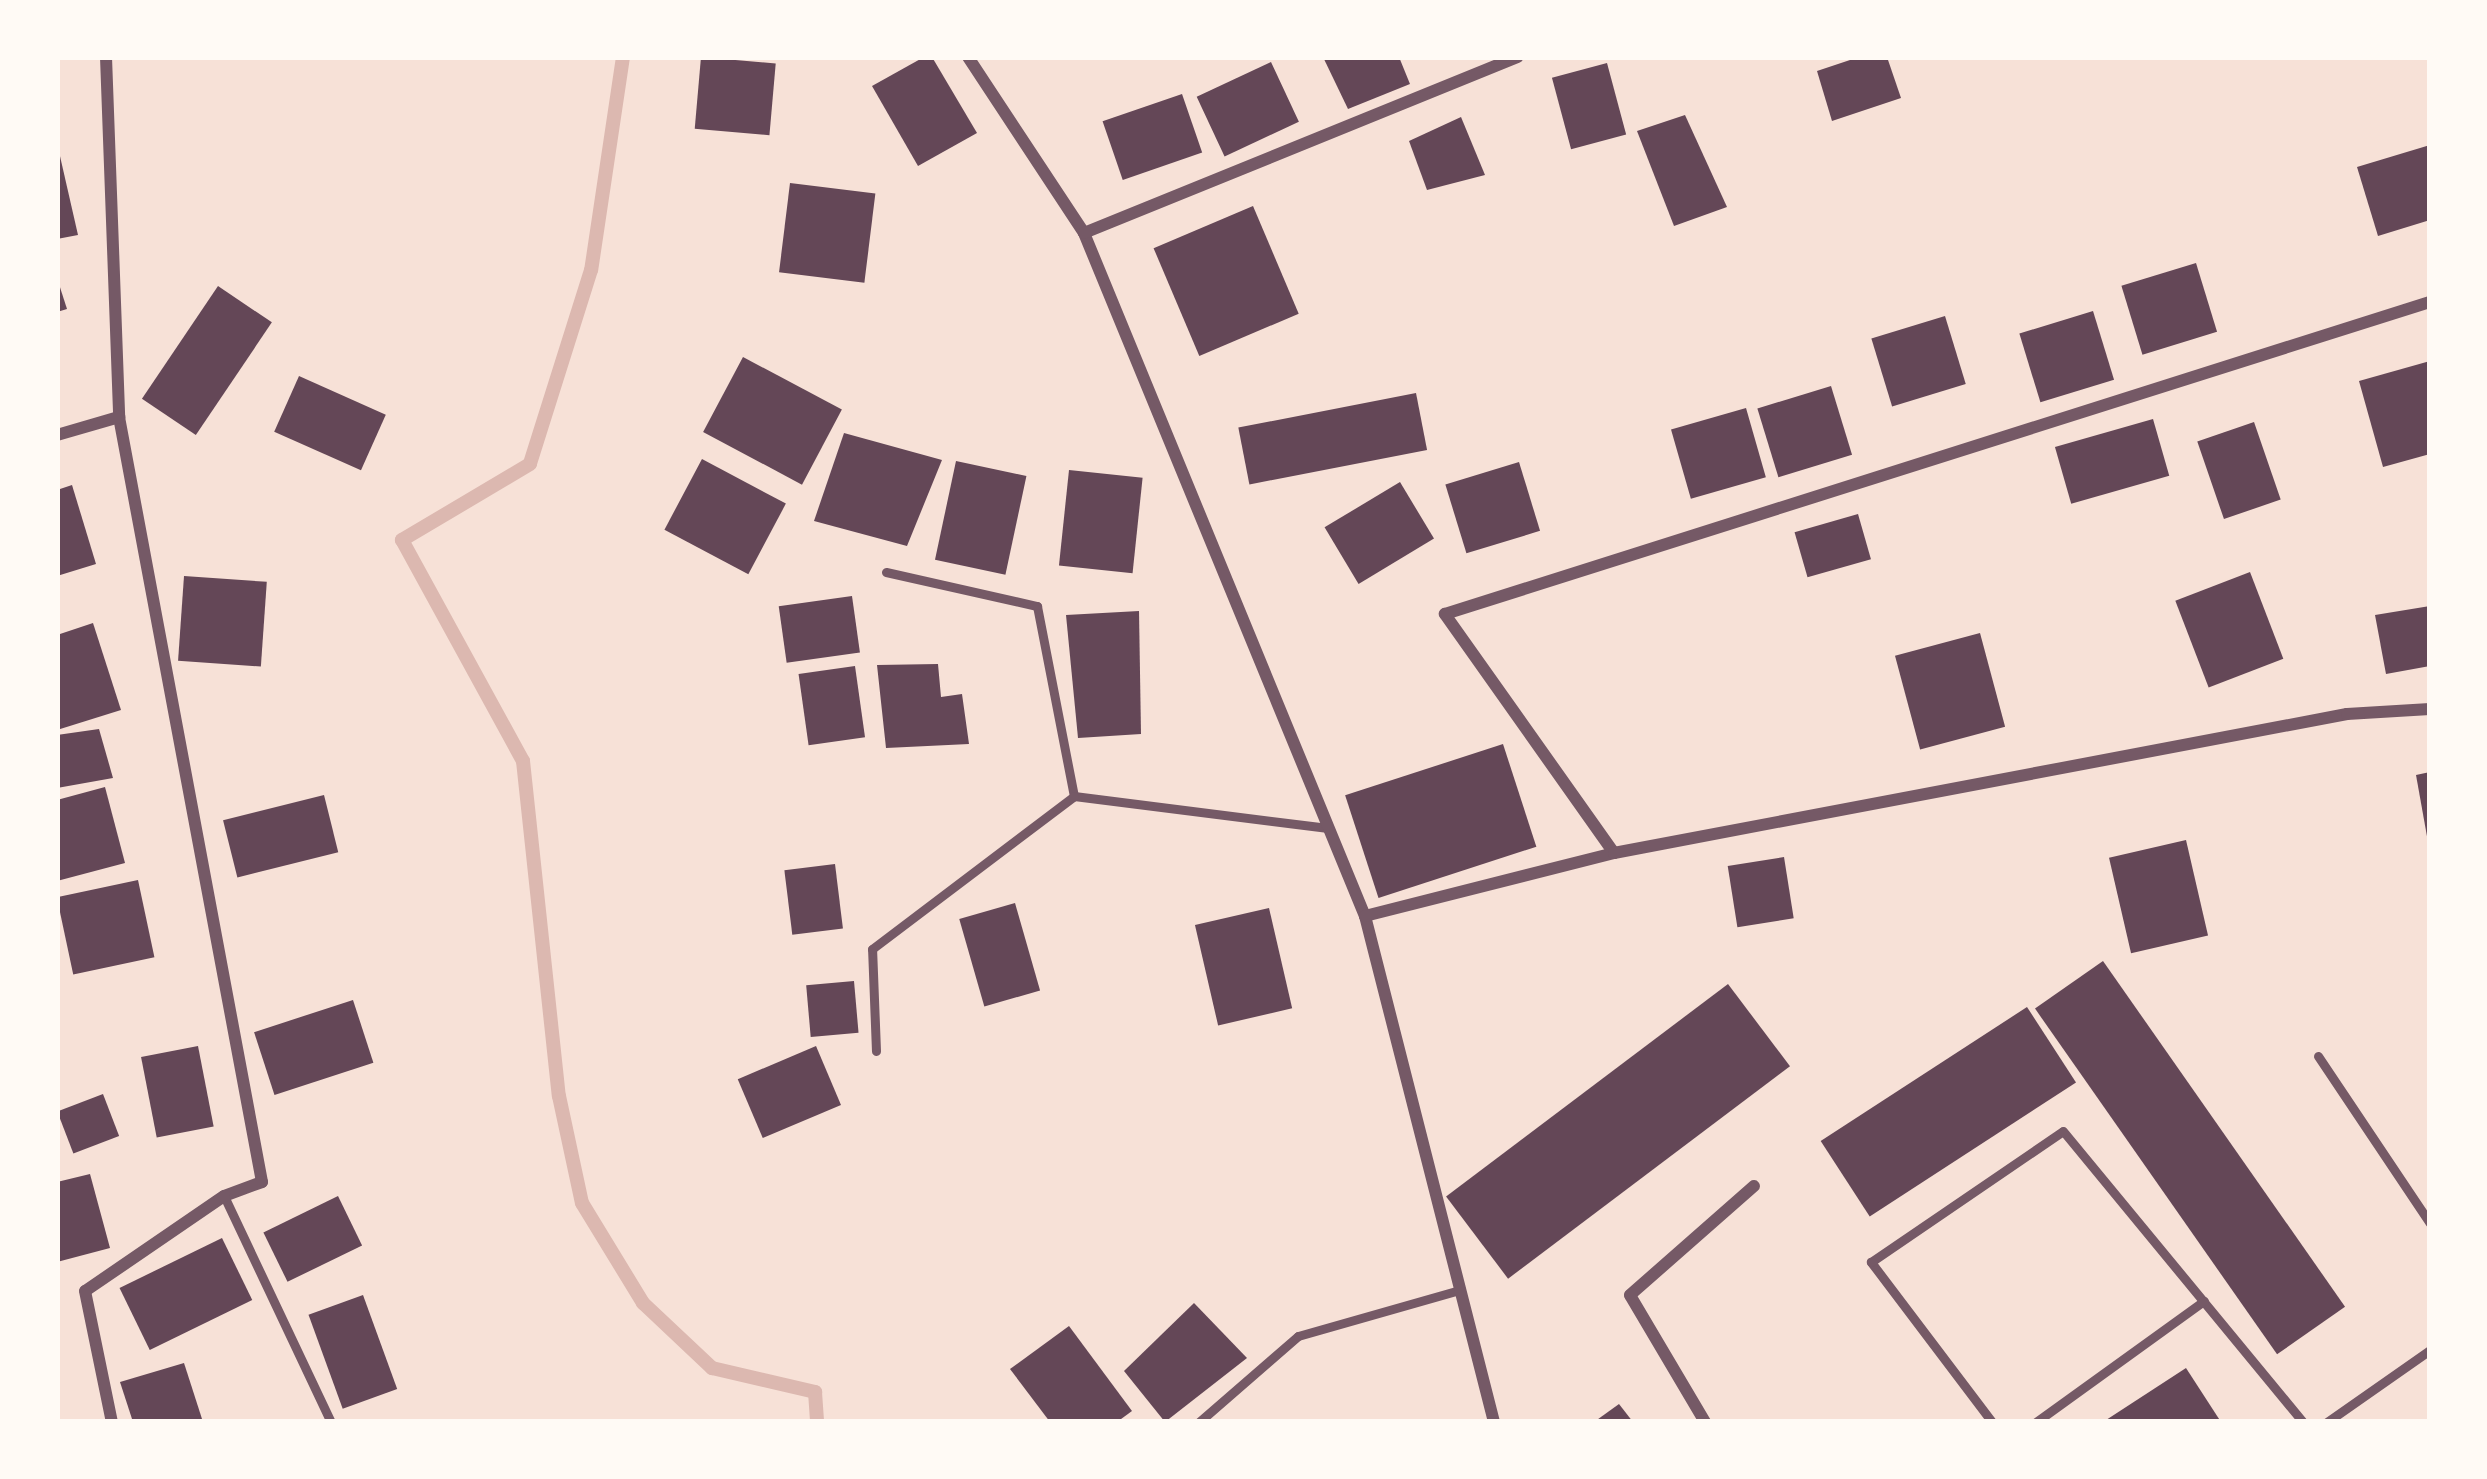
<!DOCTYPE html>
<html>
<head>
<meta charset="utf-8">
<style>
  body { margin:0 }
  #map { position:relative; width:2487px; height:1479px; overflow:hidden; background:#f7e1d7; font-family:"PT Sans Narrow",sans-serif }
  div>[style] { position:absolute }
  [style*='--x'] { left:calc(var(--x)*1px); top:calc(var(--y)*1px); width:calc(var(--w)*1px); rotate:calc(var(--a)*1deg) }
  .stream>* { height:14px; margin:-7px; padding:0 7px; transform-origin:7px; border-radius:7px; background:#dcb8b0 }
  .building>* { inset:0; background:#644757; transform-origin:0 0 }
  .service>* { height:9px; margin:-4.5px; padding:0 4.5px; transform-origin:4.5px; border-radius:4.5px; background:#755966 }
  .minor>* { height:12px; margin:-6px; padding:0 6px; transform-origin:6px; border-radius:6px; background:#755966 }
  span { translate:-50% -50%; white-space:nowrap; text-align:center; line-height:1.15; -webkit-text-stroke:12px #fffaf5; paint-order:stroke }
  .frame { position:absolute; inset:0; border:60px solid #fffaf5; pointer-events:none }
</style>
</head>
<body>
<div id="map">
  <div class="stream">
    <div style="--x:623;--y:57;--w:215;--a:98.5"></div>
    <div style="--x:591;--y:270;--w:203;--a:107.5"></div>
    <div style="--x:530;--y:464;--w:149;--a:149.3"></div>
    <div style="--x:402;--y:540;--w:252;--a:61.3"></div>
    <div style="--x:523;--y:761;--w:337;--a:83.9"></div>
    <div style="--x:559;--y:1096;--w:109;--a:77.9"></div>
    <div style="--x:582;--y:1203;--w:117;--a:58.6"></div>
    <div style="--x:643;--y:1303;--w:95;--a:43.3"></div>
    <div style="--x:712;--y:1368;--w:106;--a:13.1"></div>
    <div style="--x:815;--y:1392;--w:30;--a:86"></div>
  </div>
  <div class="building">
    <div style="left:701px;top:57px;width:75px;height:72px;rotate:5deg"></div>
    <div style="clip-path:polygon(924px 57px,932px 57px,977px 133px,918px 166px,872px 86px)"></div>
    <div style="clip-path:polygon(1323px 57px,1399px 57px,1410px 84px,1348px 109px)"></div>
    <div style="clip-path:polygon(1859px 57px,1887px 57px,1901px 98px,1832px 121px,1817px 71px)"></div>
    <div style="left:1271px;top:62px;width:66px;height:82px;rotate:65deg"></div>
    <div style="left:1607px;top:63px;width:74px;height:57px;rotate:75deg"></div>
    <div style="left:1182px;top:94px;width:62px;height:84px;rotate:71deg"></div>
    <div style="clip-path:polygon(1685px 115px,1727px 207px,1674px 226px,1637px 131px)"></div>
    <div style="clip-path:polygon(1461px 117px,1485px 175px,1427px 190px,1409px 141px)"></div>
    <div style="clip-path:polygon(57px 143px,78px 235px,57px 239px)"></div>
    <div style="clip-path:polygon(2430px 145px,2430px 220px,2378px 236px,2357px 167px)"></div>
    <div style="left:790px;top:183px;width:86px;height:90px;rotate:7deg"></div>
    <div style="left:1253px;top:206px;width:117px;height:108px;rotate:67deg"></div>
    <div style="left:2196px;top:263px;width:72px;height:78px;rotate:73deg"></div>
    <div style="clip-path:polygon(57px 278px,67px 309px,57px 312px)"></div>
    <div style="left:218px;top:286px;width:65px;height:136px;rotate:34deg"></div>
    <div style="left:2093px;top:311px;width:72px;height:77px;rotate:73deg"></div>
    <div style="left:1945px;top:316px;width:71px;height:77px;rotate:73deg"></div>
    <div style="left:743px;top:357px;width:112px;height:85px;rotate:28deg"></div>
    <div style="clip-path:polygon(2430px 361px,2430px 454px,2383px 467px,2359px 381px)"></div>
    <div style="left:299px;top:376px;width:95px;height:61px;rotate:24deg"></div>
    <div style="left:1831px;top:386px;width:72px;height:77px;rotate:73deg"></div>
    <div style="left:1416px;top:393px;width:58px;height:181px;rotate:79deg"></div>
    <div style="left:1746px;top:408px;width:72px;height:78px;rotate:74deg"></div>
    <div style="left:2153px;top:419px;width:59px;height:102px;rotate:74deg"></div>
    <div style="left:2254px;top:422px;width:82px;height:60px;rotate:71deg"></div>
    <div style="clip-path:polygon(844px 433px,942px 460px,907px 546px,814px 521px)"></div>
    <div style="left:702px;top:459px;width:95px;height:80px;rotate:28deg"></div>
    <div style="left:956px;top:461px;width:72px;height:101px;rotate:12deg"></div>
    <div style="left:1519px;top:462px;width:72px;height:77px;rotate:73deg"></div>
    <div style="left:1069px;top:470px;width:74px;height:96px;rotate:6deg"></div>
    <div style="left:1400px;top:482px;width:66px;height:88px;rotate:59deg"></div>
    <div style="clip-path:polygon(72px 485px,96px 564px,57px 576px,57px 490px)"></div>
    <div style="left:1858px;top:514px;width:47px;height:66px;rotate:74deg"></div>
    <div style="left:2250px;top:572px;width:93px;height:80px;rotate:69deg"></div>
    <div style="left:184px;top:576px;width:83px;height:85px;rotate:4deg"></div>
    <div style="left:852px;top:596px;width:57px;height:74px;rotate:82deg"></div>
    <div style="clip-path:polygon(2430px 606px,2430px 666px,2386px 674px,2375px 615px)"></div>
    <div style="clip-path:polygon(1139px 611px,1141px 734px,1078px 738px,1066px 615px)"></div>
    <div style="clip-path:polygon(93px 623px,121px 710px,57px 730px,57px 635px)"></div>
    <div style="left:1980px;top:633px;width:97px;height:88px;rotate:75deg"></div>
    <div style="clip-path:polygon(938px 664px,941px 697px,962px 694px,969px 744px,886px 748px,877px 665px)"></div>
    <div style="left:855px;top:666px;width:72px;height:57px;rotate:82deg"></div>
    <div style="clip-path:polygon(99px 729px,113px 778px,57px 788px,57px 735px)"></div>
    <div style="left:1503px;top:744px;width:108px;height:166px;rotate:72deg"></div>
    <div style="clip-path:polygon(2430px 772px,2430px 842px,2428px 842px,2416px 775px)"></div>
    <div style="clip-path:polygon(105px 787px,125px 863px,57px 881px,57px 800px)"></div>
    <div style="left:324px;top:795px;width:59px;height:104px;rotate:76deg"></div>
    <div style="left:2186px;top:840px;width:98px;height:79px;rotate:77deg"></div>
    <div style="left:1784px;top:857px;width:62px;height:57px;rotate:81deg"></div>
    <div style="left:835px;top:864px;width:65px;height:51px;rotate:83deg"></div>
    <div style="left:138px;top:880px;width:79px;height:83px;rotate:78deg"></div>
    <div style="left:1015px;top:903px;width:91px;height:58px;rotate:74deg"></div>
    <div style="left:1269px;top:908px;width:103px;height:76px;rotate:77deg"></div>
    <div style="left:2103px;top:961px;width:422px;height:83px;rotate:55deg"></div>
    <div style="left:854px;top:981px;width:52px;height:48px;rotate:85deg"></div>
    <div style="left:1728px;top:984px;width:103px;height:353px;rotate:53deg"></div>
    <div style="left:353px;top:1000px;width:66px;height:104px;rotate:72deg"></div>
    <div style="left:2027px;top:1007px;width:90px;height:246px;rotate:57deg"></div>
    <div style="left:198px;top:1046px;width:82px;height:58px;rotate:79deg"></div>
    <div style="left:816px;top:1046px;width:64px;height:85px;rotate:67deg"></div>
    <div style="left:103px;top:1094px;width:45px;height:49px;rotate:69deg"></div>
    <div style="clip-path:polygon(90px 1174px,110px 1248px,57px 1262px,57px 1182px)"></div>
    <div style="left:338px;top:1196px;width:55px;height:83px;rotate:64deg"></div>
    <div style="left:222px;top:1238px;width:69px;height:114px;rotate:64deg"></div>
    <div style="left:363px;top:1295px;width:100px;height:58px;rotate:70deg"></div>
    <div style="clip-path:polygon(1194px 1303px,1247px 1358px,1165px 1422px,1124px 1371px)"></div>
    <div style="clip-path:polygon(1069px 1326px,1132px 1411px,1117px 1422px,1050px 1422px,1010px 1369px)"></div>
    <div style="clip-path:polygon(184px 1363px,203px 1422px,133px 1422px,120px 1382px)"></div>
    <div style="clip-path:polygon(2186px 1368px,2221px 1422px,2103px 1422px)"></div>
    <div style="clip-path:polygon(1619px 1404px,1633px 1422px,1594px 1422px)"></div>
  </div>
  <div class="service">
    <div style="--x:886;--y:572;--w:155;--a:12.7"></div>
    <div style="--x:1037;--y:606;--w:194;--a:79"></div>
    <div style="--x:1074;--y:796;--w:256;--a:7.2"></div>
    <div style="--x:876;--y:1051;--w:102;--a:-92.2"></div>
    <div style="--x:872;--y:949;--w:253;--a:-37.1"></div>
    <div style="--x:2318;--y:1056;--w:201;--a:56.2"></div>
    <div style="--x:224;--y:1196;--w:250;--a:64.7"></div>
    <div style="--x:1199;--y:1422;--w:131;--a:-41"></div>
    <div style="--x:1298;--y:1336;--w:167;--a:-15.9"></div>
    <div style="--x:1992;--y:1422;--w:201;--a:-127.1"></div>
    <div style="--x:1871;--y:1262;--w:232;--a:-34.3"></div>
    <div style="--x:2063;--y:1131;--w:377;--a:50.5"></div>
    <div style="--x:2036;--y:1422;--w:207;--a:-35.8"></div>
    <div style="--x:2327;--y:1422;--w:126;--a:-35"></div>
  </div>
  <div class="minor">
    <div style="--x:106;--y:57;--w:360;--a:87.9"></div>
    <div style="--x:119;--y:417;--w:778;--a:79.41"></div>
    <div style="--x:262;--y:1182;--w:40;--a:159.8"></div>
    <div style="--x:224;--y:1196;--w:168;--a:145.6"></div>
    <div style="--x:85;--y:1291;--w:134;--a:78.4"></div>
    <div style="--x:968;--y:57;--w:211;--a:56.6"></div>
    <div style="--x:1084;--y:233;--w:739;--a:67.64"></div>
    <div style="--x:1365;--y:916;--w:522;--a:75.7"></div>
    <div style="--x:1084;--y:233;--w:468;--a:-22.1"></div>
    <div style="--x:57;--y:435;--w:65;--a:-16.2"></div>
    <div style="--x:1614;--y:853;--w:293;--a:-125.3"></div>
    <div style="--x:1445;--y:614;--w:1033;--a:-17.58"></div>
    <div style="--x:1365;--y:916;--w:257;--a:-14.2"></div>
    <div style="--x:1614;--y:853;--w:746;--a:-10.74"></div>
    <div style="--x:2347;--y:714;--w:83;--a:-3.4"></div>
    <div style="--x:1705;--y:1422;--w:147;--a:-120.6"></div>
    <div style="--x:1630;--y:1295;--w:165;--a:-41.3"></div>
  </div>
  <div class="frame"></div>
</div>
</body>
</html>
